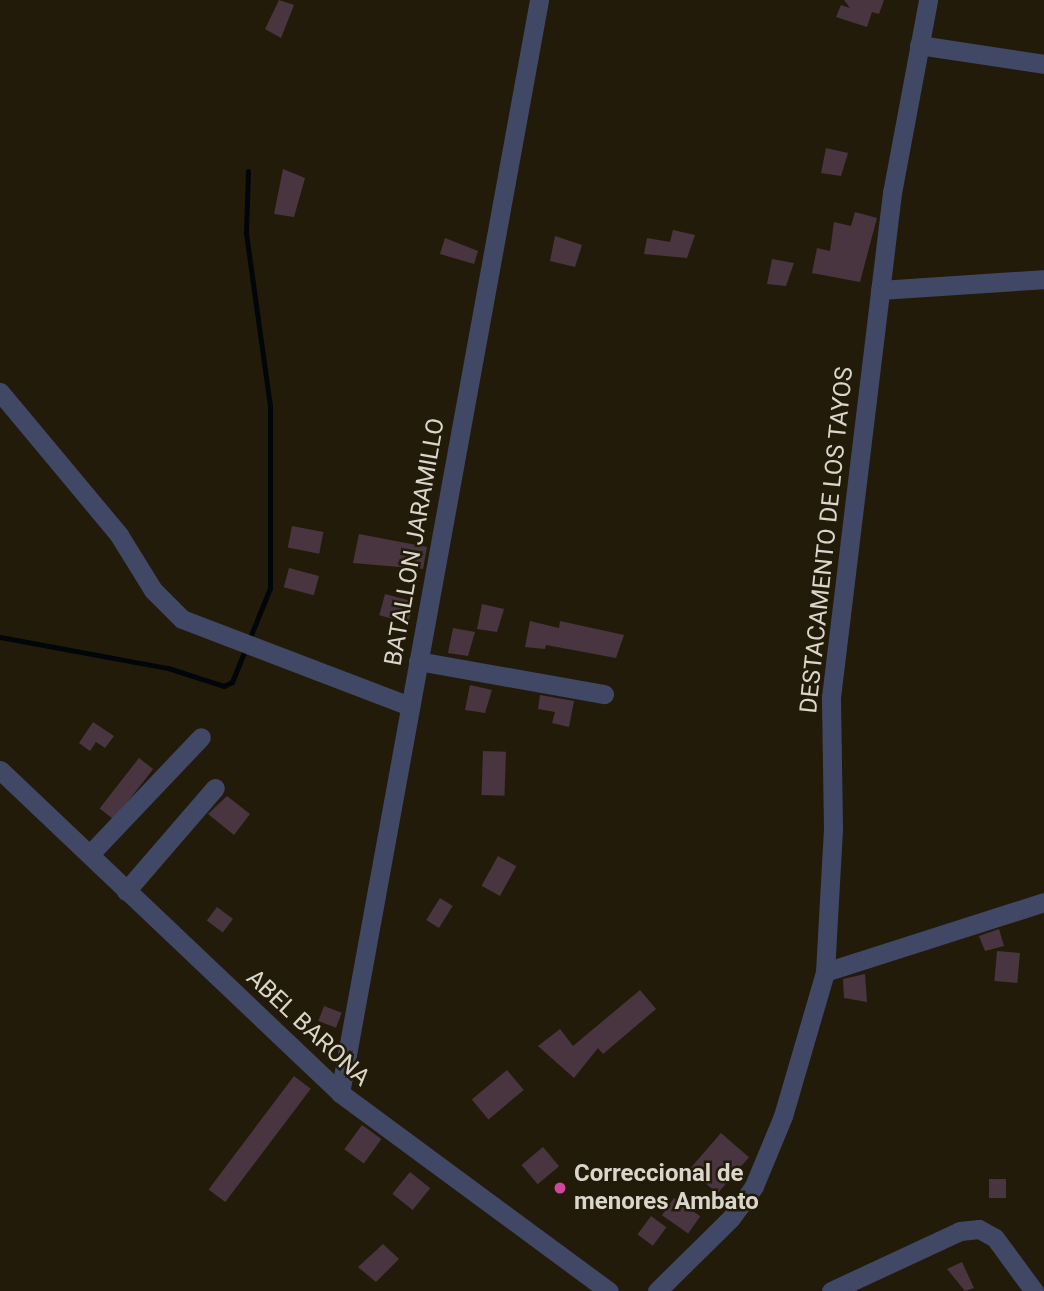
<!DOCTYPE html>
<html>
<head>
<meta charset="utf-8">
<style>
  body { margin:0 }
  #map { position:relative; width:1044px; height:1291px; overflow:hidden; background:#231b0a; font-family:Roboto,sans-serif }
  div>[style] { position:absolute }
  [style*='--x'] { left:calc(var(--x)*1px); top:calc(var(--y)*1px); width:calc(var(--w)*1px); rotate:calc(var(--a)*1deg) }
  .stream>* { height:5px; margin:-2.5px; padding:0 2.5px; transform-origin:2.5px; border-radius:2.5px; background:#00060a }
  .building>* { inset:0; background:#49353f; transform-origin:0 0 }
  .minor>* { height:19px; margin:-9.5px; padding:0 9.5px; transform-origin:9.5px; border-radius:9.5px; background:#414866 }
  .dots>* { width:19px; height:19px; translate:-50% -50%; box-sizing:border-box; border:4px solid #231b0a; border-radius:50% }
  span { translate:-50% -50%; white-space:nowrap; text-align:center; line-height:1.15; -webkit-text-stroke:5px #231b0a; paint-order:stroke }
  .street-label { font-size:24px; color:#dbd6cb }
  .poi-label { font-size:24px; color:#dbd6cb; font-weight:700 }
  .left { translate:0 -50%; text-align:left }
</style>
</head>
<body>
<div id="map">
  <div class="stream">
    <div style="--x:0;--y:637;--w:171;--a:10.5"></div>
    <div style="--x:168;--y:668;--w:59;--a:17.8"></div>
    <div style="--x:224;--y:686;--w:9;--a:-27"></div>
    <div style="--x:232;--y:682;--w:101;--a:-68"></div>
    <div style="--x:270;--y:588;--w:182;--a:-90"></div>
    <div style="--x:270;--y:406;--w:176;--a:-97.9"></div>
    <div style="--x:246;--y:232;--w:61;--a:-88.1"></div>
  </div>
  <div class="building">
    <div style="clip-path:polygon(279px 0,294px 5px,281px 38px,265px 29px)"></div>
    <div style="clip-path:polygon(844px 0,884px 0,879px 14px,872px 12px,867px 27px,836px 17px,841px 5px,850px 8px)"></div>
    <div style="clip-path:polygon(826px 148px,848px 153px,841px 176px,821px 173px)"></div>
    <div style="clip-path:polygon(283px 169px,305px 178px,294px 217px,274px 214px)"></div>
    <div style="clip-path:polygon(855px 212px,877px 218px,860px 282px,812px 273px,817px 248px,830px 251px,834px 222px,851px 226px)"></div>
    <div style="clip-path:polygon(673px 230px,695px 235px,687px 258px,644px 254px,647px 238px,670px 242px)"></div>
    <div style="clip-path:polygon(555px 236px,582px 245px,575px 267px,550px 261px)"></div>
    <div style="clip-path:polygon(445px 238px,478px 251px,474px 264px,440px 254px)"></div>
    <div style="clip-path:polygon(772px 259px,794px 263px,786px 286px,767px 284px)"></div>
    <div style="left:292px;top:526px;width:32px;height:22px;rotate:11deg"></div>
    <div style="clip-path:polygon(359px 534px,427px 547px,423px 569px,353px 563px)"></div>
    <div style="left:289px;top:568px;width:31px;height:20px;rotate:15deg"></div>
    <div style="left:385px;top:594px;width:30px;height:22px;rotate:15deg"></div>
    <div style="clip-path:polygon(482px 604px,504px 609px,497px 632px,477px 629px)"></div>
    <div style="clip-path:polygon(530px 621px,559px 628px,560px 621px,624px 635px,616px 658px,546px 645px,545px 649px,525px 647px)"></div>
    <div style="clip-path:polygon(453px 628px,475px 632px,468px 656px,448px 653px)"></div>
    <div style="clip-path:polygon(470px 685px,492px 690px,485px 713px,465px 710px)"></div>
    <div style="clip-path:polygon(540px 695px,574px 701px,569px 727px,552px 723px,555px 712px,538px 709px)"></div>
    <div style="clip-path:polygon(93px 722px,114px 736px,105px 748px,96px 742px,90px 751px,79px 743px)"></div>
    <div style="left:483px;top:751px;width:23px;height:44px;rotate:2deg"></div>
    <div style="left:139px;top:758px;width:18px;height:64px;rotate:38deg"></div>
    <div style="clip-path:polygon(227px 796px,250px 814px,234px 835px,208px 814px)"></div>
    <div style="left:498px;top:856px;width:21px;height:34px;rotate:29deg"></div>
    <div style="left:440px;top:898px;width:15px;height:26px;rotate:32deg"></div>
    <div style="left:217px;top:907px;width:20px;height:17px;rotate:37deg"></div>
    <div style="clip-path:polygon(999px 929px,1004px 946px,985px 951px,979px 936px)"></div>
    <div style="left:997px;top:951px;width:23px;height:30px;rotate:5deg"></div>
    <div style="clip-path:polygon(865px 974px,867px 1002px,844px 998px,843px 979px)"></div>
    <div style="clip-path:polygon(640px 990px,656px 1009px,603px 1054px,598px 1048px,574px 1078px,538px 1046px,560px 1029px,573px 1046px)"></div>
    <div style="left:324px;top:1006px;width:19px;height:16px;rotate:21deg"></div>
    <div style="left:507px;top:1070px;width:26px;height:46px;rotate:50deg"></div>
    <div style="left:294px;top:1076px;width:21px;height:142px;rotate:37deg"></div>
    <div style="left:362px;top:1125px;width:24px;height:30px;rotate:36deg"></div>
    <div style="left:721px;top:1133px;width:37px;height:48px;rotate:41deg"></div>
    <div style="left:543px;top:1147px;width:25px;height:28px;rotate:50deg"></div>
    <div style="left:410px;top:1172px;width:26px;height:28px;rotate:39deg"></div>
    <div style="left:989px;top:1179px;width:17px;height:19px"></div>
    <div style="left:674px;top:1198px;width:32px;height:21px;rotate:35deg"></div>
    <div style="left:651px;top:1216px;width:19px;height:23px;rotate:36deg"></div>
    <div style="clip-path:polygon(383px 1244px,399px 1259px,376px 1282px,358px 1267px)"></div>
    <div style="clip-path:polygon(962px 1262px,974px 1288px,965px 1291px,947px 1269px)"></div>
  </div>
  <div class="minor">
    <div style="--x:919;--y:45;--w:126;--a:8.6"></div>
    <div style="--x:880;--y:290;--w:164;--a:-3.8"></div>
    <div style="--x:0;--y:392;--w:186;--a:50.2"></div>
    <div style="--x:119;--y:535;--w:65;--a:58.3"></div>
    <div style="--x:153;--y:590;--w:41;--a:45"></div>
    <div style="--x:182;--y:619;--w:244;--a:20.9"></div>
    <div style="--x:418;--y:661;--w:189;--a:10.1"></div>
    <div style="--x:0;--y:770;--w:469;--a:43.5"></div>
    <div style="--x:340;--y:1093;--w:334;--a:36.4"></div>
    <div style="--x:90;--y:854;--w:161;--a:-46.5"></div>
    <div style="--x:126;--y:891;--w:136;--a:-49.2"></div>
    <div style="--x:825;--y:972;--w:230;--a:-17.7"></div>
    <div style="--x:340;--y:1093;--w:1111;--a:-79.68"></div>
    <div style="--x:657;--y:1291;--w:104;--a:-44.6"></div>
    <div style="--x:731;--y:1218;--w:39;--a:-54"></div>
    <div style="--x:754;--y:1186;--w:76;--a:-67.5"></div>
    <div style="--x:783;--y:1116;--w:150;--a:-73.7"></div>
    <div style="--x:825;--y:972;--w:144;--a:-86.8"></div>
    <div style="--x:833;--y:828;--w:131;--a:-90.9"></div>
    <div style="--x:831;--y:697;--w:508;--a:-83.1"></div>
    <div style="--x:892;--y:193;--w:196;--a:-79.4"></div>
    <div style="--x:831;--y:1291;--w:142;--a:-24.9"></div>
    <div style="--x:960;--y:1231;--w:19;--a:-6"></div>
    <div style="--x:979;--y:1229;--w:18;--a:29"></div>
    <div style="--x:995;--y:1238;--w:66;--a:53.7"></div>
  </div>
  <div class="dots">
    <div style="left:560px;top:1188px;background:#d1479c"></div>
  </div>
  <div class="street-label">
    <span style="left:827px;top:540px;rotate:-84deg">DESTACAMENTO DE LOS TAYOS</span>
    <span style="left:415px;top:542px;rotate:-80deg">BATALLON JARAMILLO</span>
    <span style="left:308px;top:1028px;rotate:43deg">ABEL BARONA</span>
  </div>
  <div class="poi-label">
    <span class="left" style="left:574px;top:1188px">Correccional de<br>menores Ambato</span>
  </div>
</div>
</body>
</html>
